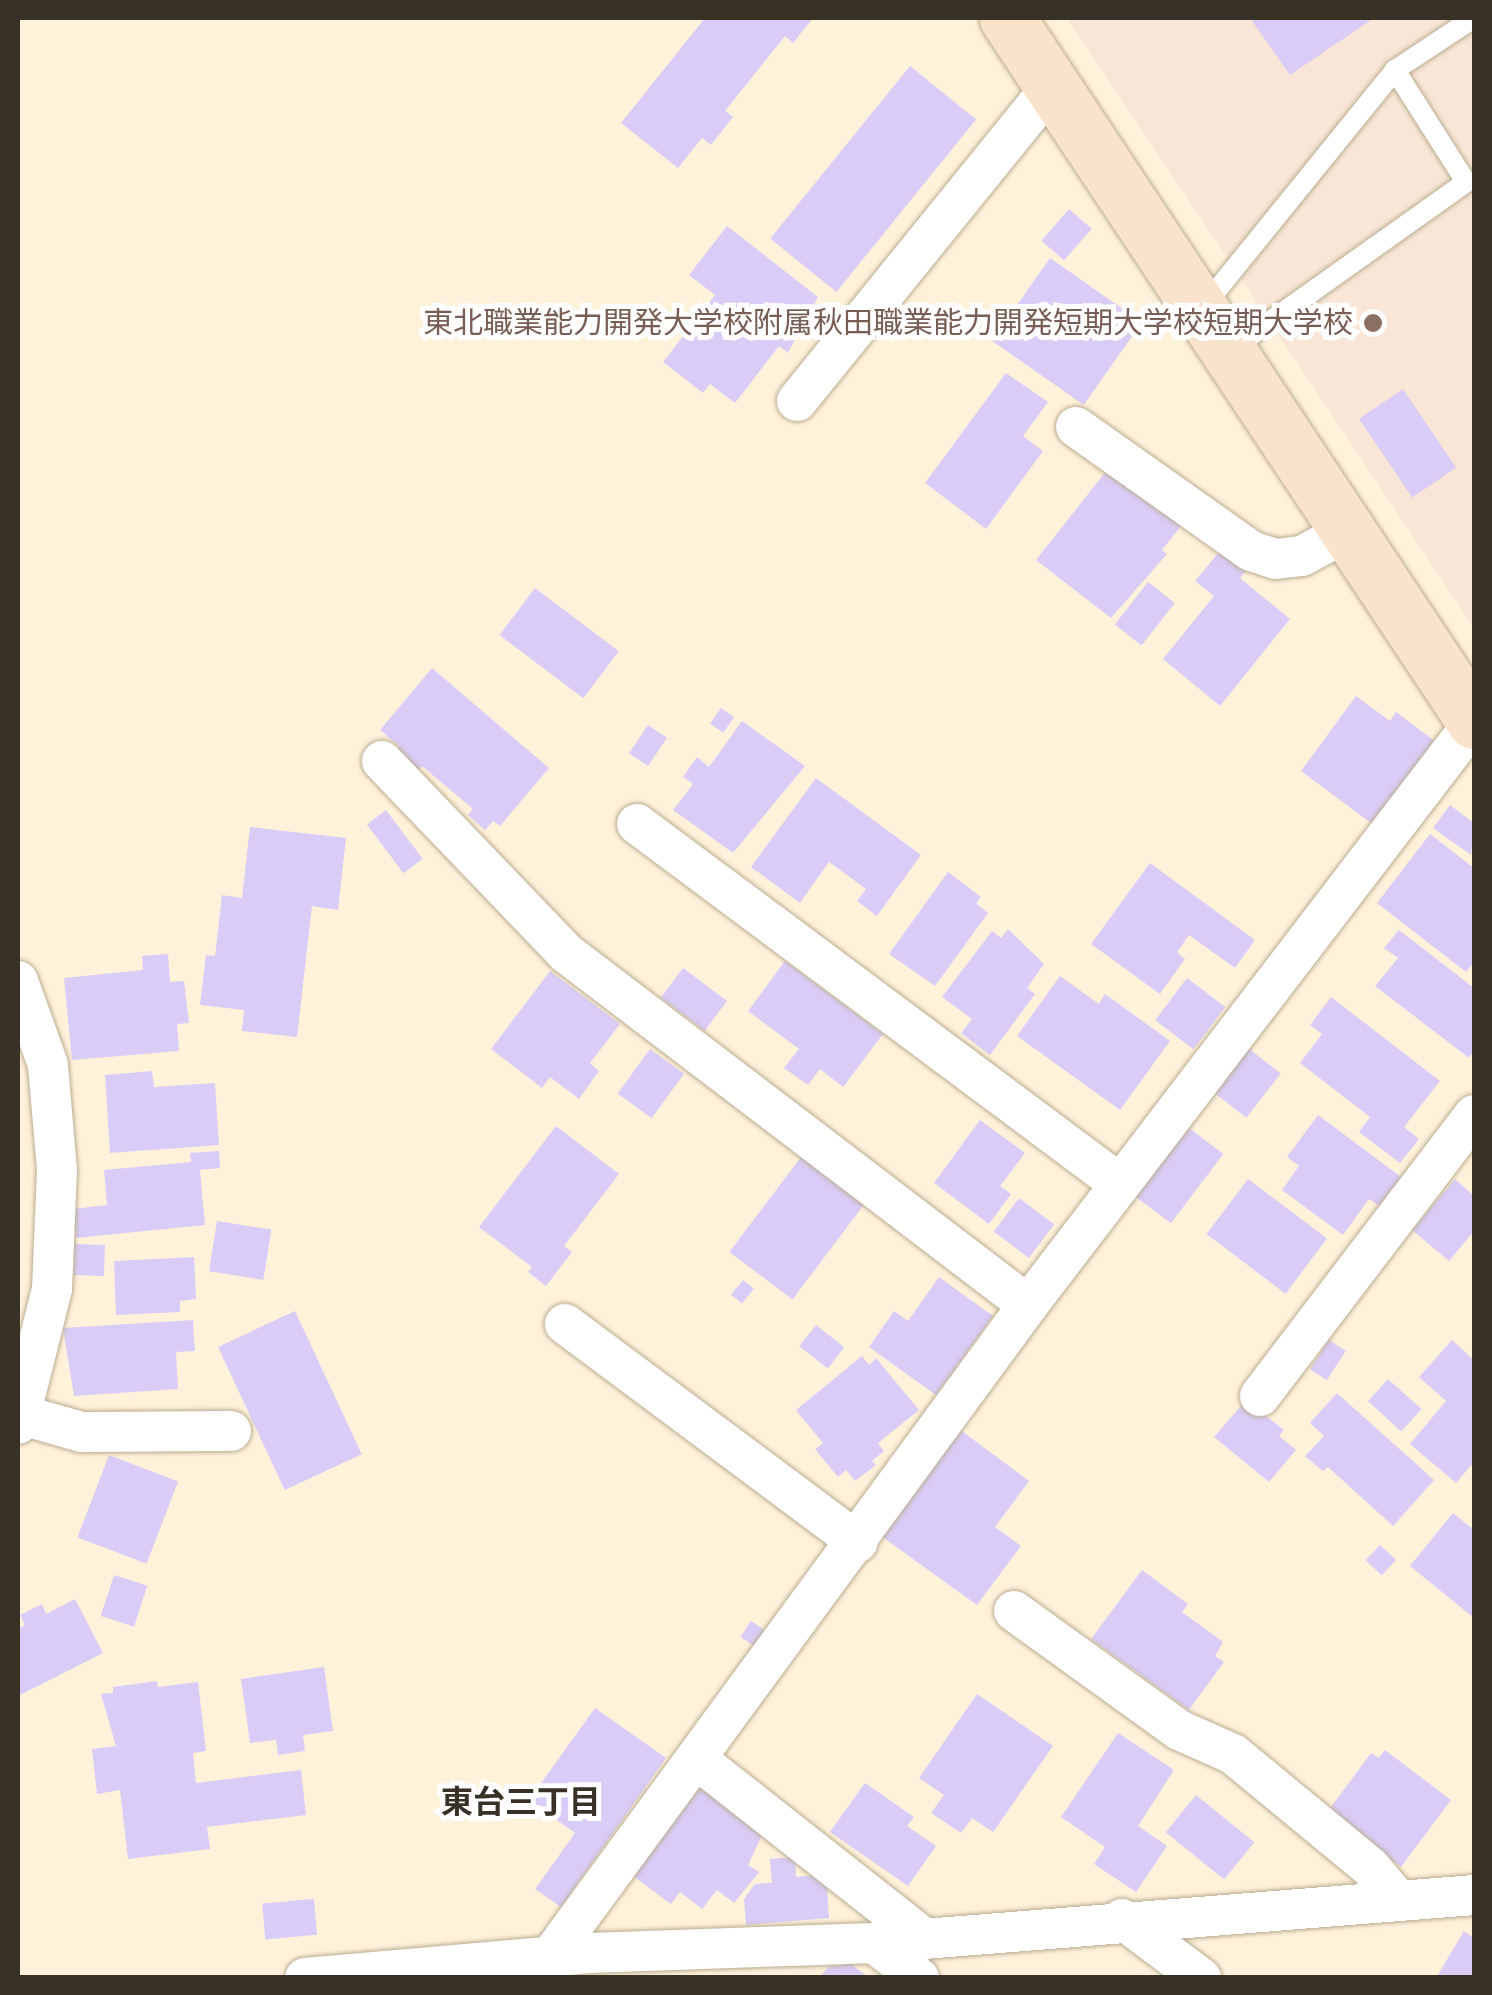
<!DOCTYPE html>
<html>
<head>
<meta charset="utf-8">
<style>
  body { margin:0 }
  #map { position:relative; width:1492px; height:1995px; overflow:hidden; background:#fff2db; font-family:Cabin,"Noto Sans JP",sans-serif }
  div>[style] { position:absolute }
  [style*='--x'] { left:calc(var(--x)*1px); top:calc(var(--y)*1px); width:calc(var(--w)*1px); rotate:calc(var(--a)*1deg) }
  .education>* { inset:0; background:#f9e6d6 }
  .building>* { inset:0; background:#d9ccf6; transform-origin:0 0 }
  .roads { filter:drop-shadow(0 0 2px #baac90) drop-shadow(0 0 2px #baac90) }
  .lane>* { height:20px; margin:-10px; padding:0 10px; transform-origin:10px; border-radius:10px; background:#fff }
  .street>* { height:40px; margin:-20px; padding:0 20px; transform-origin:20px; border-radius:20px; background:#fff }
  .secondary>* { height:55px; margin:-27.5px; padding:0 27.5px; transform-origin:27.5px; border-radius:27.5px; background:#fae3cc }
  .dots>* { width:28px; height:28px; translate:-50% -50%; box-sizing:border-box; border:5px solid #fff; border-radius:50% }
  span { translate:-50% -50%; white-space:nowrap; text-align:center; line-height:1.15; -webkit-text-stroke:10px #fff; paint-order:stroke }
  .education-label { font-size:30px; color:#785e54 }
  .right { translate:-100% -50%; text-align:right }
  .neighbourhood-label { font-size:32px; color:#373126; font-weight:700 }
  .frame { position:absolute; inset:0; border:20px solid #373126; pointer-events:none }
</style>
</head>
<body>
<div id="map">
  <div class="education">
    <div style="clip-path:polygon(1067px 18px,1474px 18px,1474px 628px)"></div>
  </div>
  <div class="building">
    <div style="clip-path:polygon(705px 18px,813px 18px,793px 43px,785px 36px,725px 111px,733px 117px,711px 145px,702px 138px,678px 168px,621px 123px)"></div>
    <div style="clip-path:polygon(1250px 18px,1374px 18px,1290px 75px)"></div>
    <div style="left:910px;top:66px;width:85px;height:222px;rotate:39deg"></div>
    <div style="left:1069px;top:209px;width:30px;height:42px;rotate:41deg"></div>
    <div style="clip-path:polygon(727px 226px,818px 297px,788px 353px,779px 346px,735px 403px,710px 384px,703px 393px,663px 362px,715px 295px,689px 275px)"></div>
    <div style="left:1050px;top:258px;width:112px;height:101px;rotate:35deg"></div>
    <div style="clip-path:polygon(1006px 373px,1048px 402px,1023px 436px,1043px 451px,986px 529px,925px 483px)"></div>
    <div style="left:1403px;top:389px;width:95px;height:53px;rotate:56deg"></div>
    <div style="clip-path:polygon(1107px 470px,1181px 526px,1162px 550px,1167px 554px,1111px 618px,1036px 560px)"></div>
    <div style="clip-path:polygon(1224px 546px,1250px 566px,1240px 578px,1290px 619px,1220px 706px,1163px 659px,1214px 596px,1195px 581px)"></div>
    <div style="left:1148px;top:582px;width:34px;height:54px;rotate:38deg"></div>
    <div style="left:535px;top:588px;width:105px;height:59px;rotate:37deg"></div>
    <div style="clip-path:polygon(432px 668px,549px 768px,500px 826px,493px 821px,485px 830px,468px 815px,473px 809px,422px 766px,416px 772px,394px 753px,399px 746px,380px 730px)"></div>
    <div style="clip-path:polygon(1356px 696px,1390px 721px,1396px 712px,1436px 742px,1375px 826px,1301px 771px)"></div>
    <div style="left:721px;top:708px;width:16px;height:19px;rotate:35deg"></div>
    <div style="clip-path:polygon(742px 721px,805px 766px,733px 853px,673px 810px,693px 784px,683px 777px,697px 757px,709px 767px)"></div>
    <div style="left:648px;top:725px;width:23px;height:34px;rotate:34deg"></div>
    <div style="clip-path:polygon(816px 778px,921px 855px,877px 916px,857px 901px,866px 889px,829px 862px,800px 903px,751px 867px)"></div>
    <div style="clip-path:polygon(1450px 805px,1474px 823px,1471px 855px,1433px 828px)"></div>
    <div style="left:386px;top:810px;width:61px;height:24px;rotate:53deg"></div>
    <div style="clip-path:polygon(250px 827px,346px 838px,338px 910px,312px 906px,297px 1037px,242px 1031px,244px 1010px,200px 1005px,206px 955px,215px 956px,222px 895px,242px 898px)"></div>
    <div style="clip-path:polygon(1430px 834px,1474px 868px,1474px 962px,1466px 972px,1377px 903px)"></div>
    <div style="clip-path:polygon(1150px 863px,1255px 940px,1235px 968px,1189px 935px,1177px 952px,1185px 959px,1160px 994px,1091px 944px)"></div>
    <div style="clip-path:polygon(948px 872px,981px 897px,976px 903px,988px 913px,935px 986px,889px 954px)"></div>
    <div style="clip-path:polygon(1008px 929px,1044px 964px,1027px 988px,1035px 994px,990px 1055px,961px 1033px,972px 1019px,942px 997px,992px 931px,1001px 938px)"></div>
    <div style="clip-path:polygon(1399px 930px,1474px 988px,1474px 1050px,1469px 1058px,1375px 986px,1398px 958px,1384px 948px)"></div>
    <div style="clip-path:polygon(168px 954px,170px 982px,184px 981px,189px 1023px,177px 1024px,179px 1051px,72px 1060px,64px 978px,143px 970px,142px 956px)"></div>
    <div style="clip-path:polygon(785px 961px,883px 1034px,843px 1087px,820px 1069px,808px 1085px,784px 1068px,799px 1049px,748px 1011px)"></div>
    <div style="left:683px;top:968px;width:55px;height:37px;rotate:37deg"></div>
    <div style="clip-path:polygon(550px 971px,620px 1024px,590px 1063px,599px 1071px,579px 1099px,550px 1077px,542px 1088px,491px 1049px)"></div>
    <div style="clip-path:polygon(1060px 976px,1099px 1004px,1105px 994px,1170px 1041px,1120px 1110px,1017px 1036px)"></div>
    <div style="left:1187px;top:978px;width:48px;height:53px;rotate:37deg"></div>
    <div style="clip-path:polygon(1331px 997px,1440px 1081px,1404px 1127px,1419px 1139px,1400px 1163px,1359px 1132px,1370px 1117px,1300px 1063px,1322px 1034px,1310px 1025px)"></div>
    <div style="left:1243px;top:1044px;width:48px;height:56px;rotate:38deg"></div>
    <div style="left:650px;top:1049px;width:42px;height:55px;rotate:36deg"></div>
    <div style="clip-path:polygon(152px 1071px,154px 1087px,215px 1083px,219px 1145px,110px 1153px,105px 1075px)"></div>
    <div style="clip-path:polygon(1318px 1115px,1401px 1177px,1379px 1206px,1369px 1199px,1343px 1235px,1282px 1190px,1299px 1166px,1287px 1157px)"></div>
    <div style="clip-path:polygon(980px 1120px,1025px 1153px,1000px 1186px,1011px 1194px,989px 1224px,934px 1183px)"></div>
    <div style="left:1185px;top:1125px;width:48px;height:87px;rotate:37deg"></div>
    <div style="clip-path:polygon(556px 1126px,619px 1174px,564px 1246px,572px 1252px,546px 1286px,528px 1272px,532px 1267px,479px 1227px)"></div>
    <div style="clip-path:polygon(219px 1151px,220px 1168px,200px 1170px,205px 1225px,76px 1238px,73px 1209px,107px 1205px,104px 1170px,191px 1162px,190px 1153px)"></div>
    <div style="left:804px;top:1153px;width:79px;height:124px;rotate:37deg"></div>
    <div style="left:1248px;top:1179px;width:99px;height:69px;rotate:37deg"></div>
    <div style="clip-path:polygon(1455px 1179px,1474px 1196px,1474px 1231px,1449px 1261px,1412px 1230px)"></div>
    <div style="left:1019px;top:1198px;width:44px;height:42px;rotate:37deg"></div>
    <div style="left:217px;top:1221px;width:55px;height:51px;rotate:9deg"></div>
    <div style="left:75px;top:1244px;width:30px;height:31px;rotate:2deg"></div>
    <div style="clip-path:polygon(194px 1257px,196px 1299px,180px 1301px,180px 1312px,116px 1315px,114px 1261px)"></div>
    <div style="clip-path:polygon(939px 1277px,993px 1316px,936px 1395px,869px 1347px,894px 1311px,908px 1321px)"></div>
    <div style="left:743px;top:1280px;width:14px;height:19px;rotate:39deg"></div>
    <div style="left:295px;top:1311px;width:158px;height:85px;rotate:65deg"></div>
    <div style="clip-path:polygon(193px 1320px,195px 1351px,176px 1352px,178px 1389px,74px 1396px,63px 1328px)"></div>
    <div style="left:816px;top:1325px;width:36px;height:27px;rotate:38deg"></div>
    <div style="left:1329px;top:1340px;width:20px;height:35px;rotate:33deg"></div>
    <div style="clip-path:polygon(1452px 1340px,1474px 1360px,1474px 1462px,1456px 1483px,1410px 1444px,1446px 1401px,1419px 1377px)"></div>
    <div style="clip-path:polygon(862px 1356px,869px 1365px,876px 1358px,919px 1410px,878px 1443px,884px 1451px,872px 1461px,876px 1465px,855px 1481px,846px 1470px,838px 1477px,815px 1449px,823px 1443px,796px 1410px)"></div>
    <div style="left:1388px;top:1379px;width:45px;height:30px;rotate:42deg"></div>
    <div style="clip-path:polygon(1337px 1393px,1434px 1480px,1393px 1526px,1328px 1467px,1323px 1471px,1305px 1456px,1324px 1436px,1310px 1423px)"></div>
    <div style="clip-path:polygon(1246px 1400px,1284px 1430px,1279px 1436px,1296px 1450px,1269px 1482px,1214px 1437px)"></div>
    <div style="clip-path:polygon(959px 1429px,1029px 1481px,995px 1527px,1021px 1546px,977px 1605px,881px 1536px)"></div>
    <div style="left:109px;top:1455px;width:74px;height:88px;rotate:21deg"></div>
    <div style="clip-path:polygon(1453px 1513px,1474px 1530px,1474px 1618px,1410px 1566px)"></div>
    <div style="left:1380px;top:1545px;width:22px;height:21px;rotate:43deg"></div>
    <div style="clip-path:polygon(1142px 1570px,1188px 1604px,1182px 1612px,1223px 1642px,1215px 1656px,1224px 1662px,1189px 1710px,1091px 1639px)"></div>
    <div style="left:114px;top:1575px;width:35px;height:43px;rotate:18deg"></div>
    <div style="clip-path:polygon(75px 1599px,103px 1653px,18px 1696px,18px 1629px,25px 1625px,20px 1615px,42px 1604px,46px 1614px)"></div>
    <div style="left:751px;top:1621px;width:22px;height:19px;rotate:34deg"></div>
    <div style="clip-path:polygon(324px 1667px,333px 1731px,303px 1735px,305px 1751px,278px 1755px,276px 1740px,250px 1743px,241px 1679px)"></div>
    <div style="clip-path:polygon(157px 1681px,158px 1687px,198px 1682px,206px 1751px,193px 1753px,196px 1783px,301px 1770px,306px 1815px,207px 1827px,210px 1849px,128px 1859px,120px 1790px,97px 1794px,92px 1749px,116px 1746px,101px 1694px,113px 1693px,113px 1687px)"></div>
    <div style="clip-path:polygon(977px 1694px,1053px 1746px,993px 1832px,972px 1818px,961px 1833px,931px 1813px,944px 1795px,919px 1778px)"></div>
    <div style="clip-path:polygon(595px 1708px,666px 1758px,561px 1907px,535px 1889px,575px 1833px,529px 1800px)"></div>
    <div style="clip-path:polygon(1118px 1733px,1174px 1770px,1138px 1826px,1167px 1846px,1136px 1892px,1094px 1864px,1105px 1847px,1061px 1817px)"></div>
    <div style="clip-path:polygon(1385px 1750px,1451px 1800px,1401px 1867px,1328px 1811px,1371px 1753px,1379px 1758px)"></div>
    <div style="clip-path:polygon(865px 1783px,914px 1817px,907px 1826px,936px 1846px,908px 1886px,830px 1832px)"></div>
    <div style="clip-path:polygon(703px 1784px,764px 1831px,748px 1865px,759px 1872px,734px 1903px,717px 1890px,702px 1909px,680px 1892px,671px 1904px,633px 1876px)"></div>
    <div style="left:1196px;top:1795px;width:75px;height:48px;rotate:39deg"></div>
    <div style="clip-path:polygon(795px 1857px,796px 1877px,826px 1874px,829px 1918px,746px 1925px,744px 1899px,755px 1884px,772px 1883px,770px 1859px)"></div>
    <div style="left:314px;top:1899px;width:36px;height:52px;rotate:85deg"></div>
    <div style="clip-path:polygon(1464px 1931px,1474px 1938px,1474px 1978px,1436px 1978px)"></div>
    <div style="clip-path:polygon(851px 1964px,869px 1978px,819px 1978px,828px 1967px)"></div>
  </div>
  <div class="roads">
    <div class="lane">
      <div style="--x:1204;--y:306;--w:304;--a:-51"></div>
      <div style="--x:1395;--y:70;--w:95;--a:-33.4"></div>
      <div style="--x:1230;--y:350;--w:290;--a:-35.4"></div>
      <div style="--x:1466;--y:182;--w:133;--a:-122.4"></div>
    </div>
    <div class="street">
      <div style="--x:797;--y:401;--w:405;--a:-51"></div>
      <div style="--x:1076;--y:427;--w:214;--a:35.3"></div>
      <div style="--x:1251;--y:551;--w:26;--a:18"></div>
      <div style="--x:1276;--y:559;--w:26;--a:-7"></div>
      <div style="--x:1302;--y:556;--w:52;--a:-28.5"></div>
      <div style="--x:382;--y:761;--w:266;--a:46.2"></div>
      <div style="--x:566;--y:953;--w:581;--a:37.3"></div>
      <div style="--x:637;--y:824;--w:602;--a:36.7"></div>
      <div style="--x:18;--y:981;--w:89;--a:70.3"></div>
      <div style="--x:48;--y:1065;--w:105;--a:85.1"></div>
      <div style="--x:57;--y:1170;--w:119;--a:92.4"></div>
      <div style="--x:52;--y:1289;--w:139;--a:104.1"></div>
      <div style="--x:565;--y:1324;--w:365;--a:36.7"></div>
      <div style="--x:1260;--y:1396;--w:353;--a:-52.7"></div>
      <div style="--x:22;--y:1415;--w:62;--a:15.8"></div>
      <div style="--x:82;--y:1432;--w:149;--a:-0.4"></div>
      <div style="--x:1014;--y:1611;--w:203;--a:35.8"></div>
      <div style="--x:1179;--y:1730;--w:59;--a:24"></div>
      <div style="--x:1233;--y:1754;--w:178;--a:39.5"></div>
      <div style="--x:1370;--y:1867;--w:43;--a:49.7"></div>
      <div style="--x:699;--y:1761;--w:286;--a:38.2"></div>
      <div style="--x:1122;--y:1919;--w:99;--a:36.8"></div>
      <div style="--x:874;--y:1943;--w:57;--a:37.9"></div>
      <div style="--x:550;--y:1957;--w:808;--a:-53.75"></div>
      <div style="--x:1028;--y:1305;--w:734;--a:-52.58"></div>
      <div style="--x:305;--y:1978;--w:285;--a:-5"></div>
      <div style="--x:589;--y:1953;--w:285;--a:-2"></div>
      <div style="--x:874;--y:1943;--w:602;--a:-4.57"></div>
    </div>
    <div class="secondary">
      <div style="--x:1007;--y:18;--w:844;--a:56.4"></div>
    </div>
  </div>
  <div class="dots">
    <div style="left:1373px;top:323px;background:#8d6e63"></div>
  </div>
  <div class="education-label">
    <span class="right" style="left:1353px;top:323px">東北職業能力開発大学校附属秋田職業能力開発短期大学校短期大学校</span>
  </div>
  <div class="neighbourhood-label">
    <span style="left:521px;top:1802px">東台三丁目</span>
  </div>
  <div class="frame"></div>
</div>
</body>
</html>
